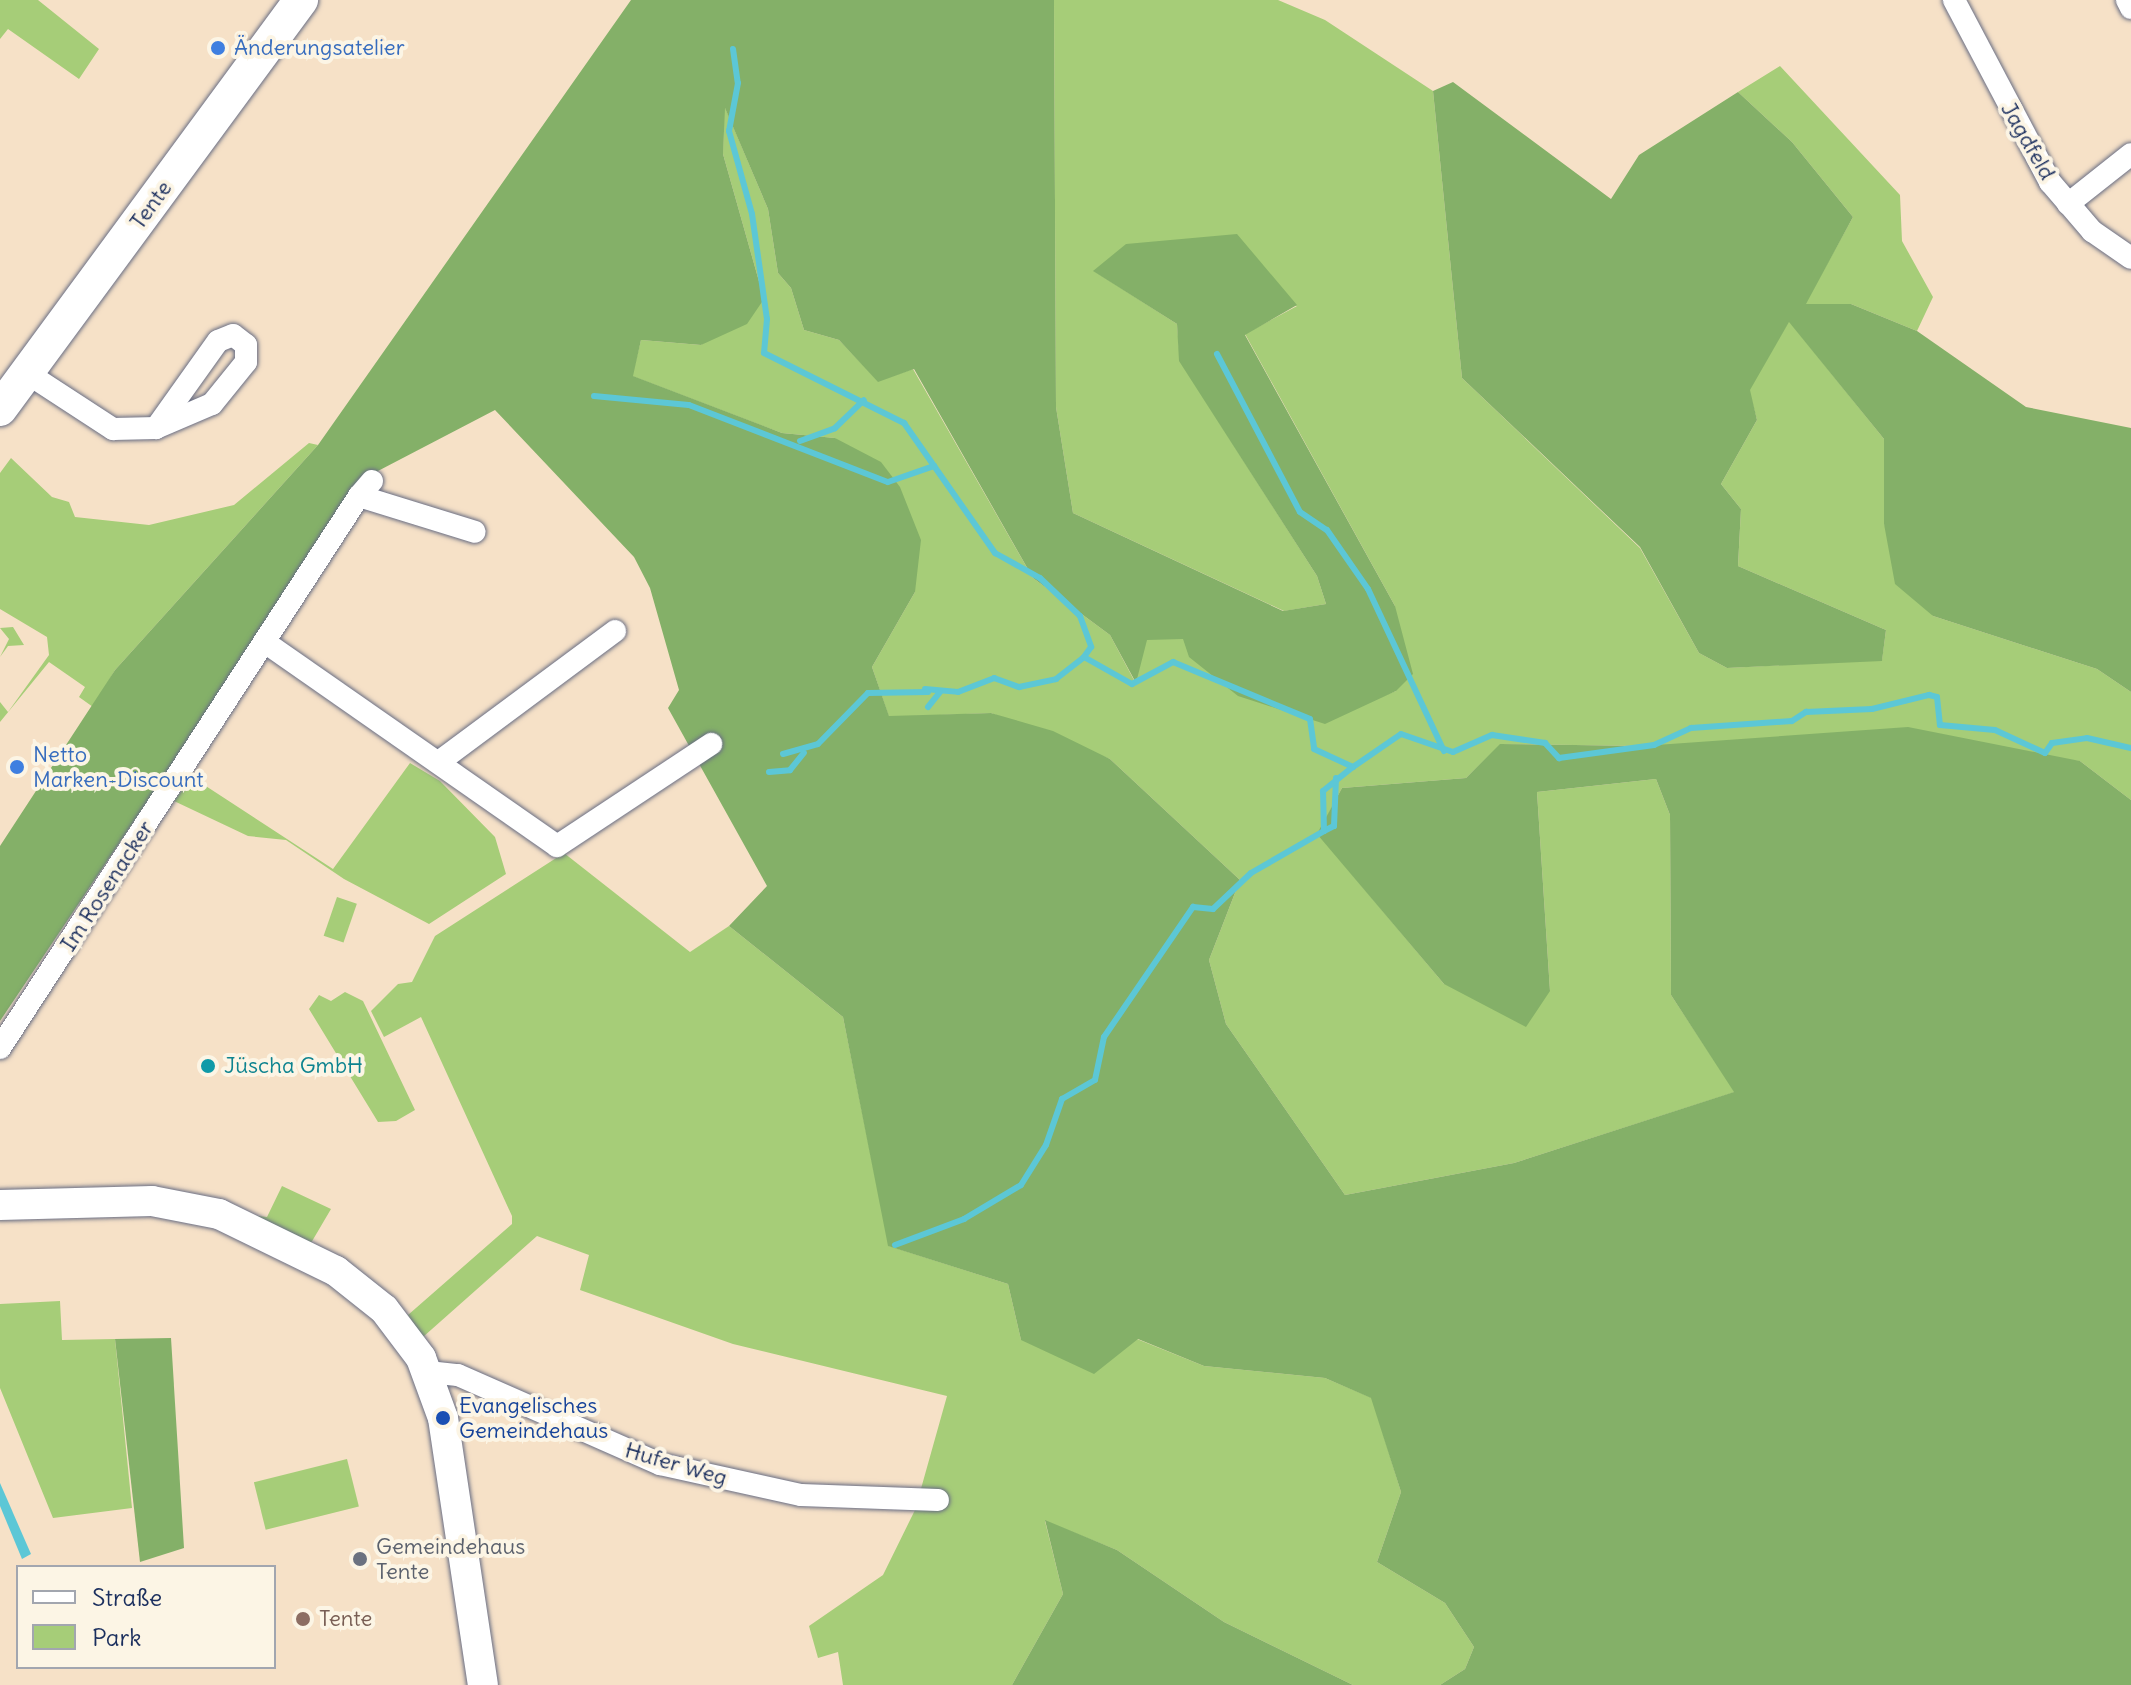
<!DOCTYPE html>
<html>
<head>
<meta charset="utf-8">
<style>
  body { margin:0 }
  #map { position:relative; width:2131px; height:1685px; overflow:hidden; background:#f6e1c7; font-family:Delius,sans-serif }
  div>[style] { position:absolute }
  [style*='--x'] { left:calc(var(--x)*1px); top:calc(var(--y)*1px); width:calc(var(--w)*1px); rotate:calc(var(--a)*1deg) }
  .green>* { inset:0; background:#a6cd78; transform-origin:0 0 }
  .forest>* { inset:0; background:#84b068 }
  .water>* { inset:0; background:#5cc7d6 }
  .stream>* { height:6px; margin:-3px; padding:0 3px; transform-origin:3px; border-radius:3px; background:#5cc7d6 }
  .roads { filter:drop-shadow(0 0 2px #686d83) drop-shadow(0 0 2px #686d83) }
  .street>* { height:22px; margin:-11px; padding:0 11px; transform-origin:11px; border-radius:11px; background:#fff }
  .secondary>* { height:30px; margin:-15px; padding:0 15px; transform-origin:15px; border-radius:15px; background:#fff }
  .primary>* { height:34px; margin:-17px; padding:0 17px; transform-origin:17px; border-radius:17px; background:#fff }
  .dots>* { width:22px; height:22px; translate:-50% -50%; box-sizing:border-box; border:4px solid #fcf5e5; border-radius:50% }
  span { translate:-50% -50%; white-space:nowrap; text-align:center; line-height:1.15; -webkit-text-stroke:8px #fcf5e5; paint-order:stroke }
  .shop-label { font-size:22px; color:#366cbe }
  .left { translate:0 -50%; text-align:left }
  .street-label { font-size:22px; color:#1b2f5e }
  .culture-label { font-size:22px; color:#0d838f }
  .transit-label { font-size:22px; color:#164399 }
  .worship-label { font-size:22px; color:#5b616d }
  .education-label { font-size:22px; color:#785e54 }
  .legend { position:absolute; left:16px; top:1565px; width:260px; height:104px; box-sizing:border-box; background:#fcf5e5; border:2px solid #a2a6af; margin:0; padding:10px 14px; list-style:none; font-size:24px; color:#1b2f5e }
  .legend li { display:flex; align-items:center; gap:16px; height:40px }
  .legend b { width:40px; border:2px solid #a2a6af }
</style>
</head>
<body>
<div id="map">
  <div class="green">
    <div style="clip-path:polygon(0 0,38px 0,99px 49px,79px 79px,8px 29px,0 39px)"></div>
    <div style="clip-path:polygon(1054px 0,1278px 0,1325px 20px,1433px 91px,1462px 378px,1640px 548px,1699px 653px,1727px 668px,1882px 660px,1886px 630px,1738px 566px,1741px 509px,1721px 484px,1757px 420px,1749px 390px,1789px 321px,1884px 439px,1884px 524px,1933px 616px,2097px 669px,2131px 692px,2131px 800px,2080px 761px,1642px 746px,1501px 744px,1466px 778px,1342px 788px,1318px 834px,1444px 984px,1550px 991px,1537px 792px,1656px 779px,1670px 815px,1671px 995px,1735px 1092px,1514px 1163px,1345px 1195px,1226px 1024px,1209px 960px,1240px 880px,1110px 759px,991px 713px,889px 717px,872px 667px,915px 592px,835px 438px,782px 433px,632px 376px,641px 340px,701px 345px,764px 299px,723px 154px,724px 105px,768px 209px,778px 273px,791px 288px,804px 330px,839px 340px,878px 381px,913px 369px,1033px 578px,1110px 635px,1135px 682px,1146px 639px,1184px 639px,1362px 704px,1396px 691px,1395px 606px,1245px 334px,1297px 306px,1094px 271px,1177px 324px,1180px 361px,1317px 576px,1326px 604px,1284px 611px,1073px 513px,1056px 407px)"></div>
    <div style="clip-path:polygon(1780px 66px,1900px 195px,1902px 241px,1933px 297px,1917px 331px,1851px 304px,1805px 304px,1853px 217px,1792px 142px,1738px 92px)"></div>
    <div style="clip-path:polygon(309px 443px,318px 445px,115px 670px,93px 707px,79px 697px,85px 687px,49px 662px,0 722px,0 702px,8px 712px,49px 655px,47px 637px,0 609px,0 473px,11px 458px,52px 497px,69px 502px,75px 517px,149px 525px,234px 505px)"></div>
    <div style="clip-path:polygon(13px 627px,24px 645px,8px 646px,0 657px,9px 639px,0 628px)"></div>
    <div style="clip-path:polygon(410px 763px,440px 781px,495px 837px,506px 874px,429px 924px,344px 879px,286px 840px,248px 836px,174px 801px,192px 777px,333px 869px)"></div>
    <div style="clip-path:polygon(564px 853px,690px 952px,729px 926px,843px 1017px,889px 1246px,1008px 1284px,1021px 1340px,1137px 1339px,1204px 1366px,1325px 1378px,1372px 1398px,1401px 1492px,1377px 1562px,1445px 1603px,1474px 1647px,1465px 1669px,1440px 1685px,1353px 1685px,1224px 1622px,1117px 1550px,1045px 1521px,1063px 1594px,1012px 1685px,843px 1685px,838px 1652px,818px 1658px,809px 1626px,883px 1575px,915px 1510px,947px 1396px,733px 1344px,580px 1290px,589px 1255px,537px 1236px,423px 1337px,408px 1315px,512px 1224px,512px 1216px,421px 1017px,384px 1037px,371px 1011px,398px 984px,412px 982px,435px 936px)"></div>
    <div style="left:337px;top:897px;width:21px;height:41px;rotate:19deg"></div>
    <div style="clip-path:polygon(345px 992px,363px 1001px,415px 1110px,396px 1121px,378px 1122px,309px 1009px,319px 995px,331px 1001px)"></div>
    <div style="clip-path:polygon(282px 1186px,331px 1209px,311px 1243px,249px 1215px,267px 1217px)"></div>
    <div style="clip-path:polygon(60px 1301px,62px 1340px,115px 1339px,132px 1508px,53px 1518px,0 1388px,0 1304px)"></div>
    <div style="left:347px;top:1459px;width:49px;height:96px;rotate:76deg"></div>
  </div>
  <div class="forest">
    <div style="clip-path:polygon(631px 0,1054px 0,1056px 407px,1073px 513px,1283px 611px,1326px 604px,1317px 576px,1179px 361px,1177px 324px,1093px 271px,1126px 244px,1237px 234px,1297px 305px,1245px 335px,1395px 606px,1413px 674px,1396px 691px,1325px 724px,1238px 696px,1189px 657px,1183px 639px,1147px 640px,1136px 683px,1110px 635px,1033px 578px,914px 369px,878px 382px,839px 340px,804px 330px,791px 288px,778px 273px,768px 209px,725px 108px,723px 154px,764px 299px,747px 324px,701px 345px,641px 340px,633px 376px,782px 433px,835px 438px,881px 462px,900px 487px,921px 540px,915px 592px,872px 667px,889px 716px,991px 713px,1053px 731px,1110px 759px,1240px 880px,1209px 960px,1226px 1024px,1345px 1195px,1514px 1163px,1734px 1092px,1671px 995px,1670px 815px,1656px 779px,1537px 792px,1550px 991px,1526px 1027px,1444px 984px,1317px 834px,1342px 788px,1466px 778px,1500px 744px,1642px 746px,1908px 727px,2080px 761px,2131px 800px,2131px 1685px,1440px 1685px,1465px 1669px,1474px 1647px,1445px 1603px,1377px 1562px,1401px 1492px,1371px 1398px,1325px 1378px,1204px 1366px,1138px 1339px,1094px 1374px,1021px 1340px,1008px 1284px,888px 1246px,843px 1017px,729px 926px,767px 886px,668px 708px,679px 690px,650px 588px,634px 557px,495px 410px,376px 472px,348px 502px,0 1021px,0 846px,115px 670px,318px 445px)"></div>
    <div style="clip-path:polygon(1453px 82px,1611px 199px,1639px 155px,1738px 92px,1792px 142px,1853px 217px,1806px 304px,1851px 304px,1917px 331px,2026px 407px,2131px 428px,2131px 692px,2097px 669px,1933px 616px,1895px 584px,1884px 524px,1884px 439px,1789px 322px,1750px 390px,1757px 420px,1721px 484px,1741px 509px,1738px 566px,1886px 630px,1882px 661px,1727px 668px,1699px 653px,1640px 547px,1462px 378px,1433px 91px)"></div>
    <div style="clip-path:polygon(171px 1338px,184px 1548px,140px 1562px,115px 1339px)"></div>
    <div style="clip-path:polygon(1045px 1520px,1117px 1550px,1224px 1622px,1353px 1685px,1012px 1685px,1063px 1594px)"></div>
  </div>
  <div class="water">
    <div style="clip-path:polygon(0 1483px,31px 1554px,22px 1559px,0 1506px)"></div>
  </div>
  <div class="stream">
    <div style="--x:733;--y:49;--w:34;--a:82"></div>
    <div style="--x:738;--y:83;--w:49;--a:100.6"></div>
    <div style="--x:729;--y:131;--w:86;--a:74.5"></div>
    <div style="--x:752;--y:214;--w:106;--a:81.9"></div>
    <div style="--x:767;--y:319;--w:34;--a:95"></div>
    <div style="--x:764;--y:353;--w:157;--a:26.6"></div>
    <div style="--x:904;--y:423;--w:159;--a:55"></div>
    <div style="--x:995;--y:553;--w:51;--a:29.1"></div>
    <div style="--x:1040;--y:578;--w:55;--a:43.5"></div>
    <div style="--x:1080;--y:616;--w:33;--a:70"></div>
    <div style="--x:1091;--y:647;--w:12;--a:125"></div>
    <div style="--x:1217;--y:354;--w:178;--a:62.3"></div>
    <div style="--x:1300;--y:512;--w:32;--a:34"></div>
    <div style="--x:1327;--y:530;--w:72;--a:55.2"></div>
    <div style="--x:1368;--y:589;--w:179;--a:64.9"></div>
    <div style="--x:594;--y:396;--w:95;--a:5.4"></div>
    <div style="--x:689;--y:405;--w:213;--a:21.2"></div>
    <div style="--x:888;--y:482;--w:49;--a:-19.2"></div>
    <div style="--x:800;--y:441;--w:37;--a:-20"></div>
    <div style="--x:835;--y:428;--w:40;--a:-44"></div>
    <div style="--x:925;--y:689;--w:33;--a:5"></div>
    <div style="--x:958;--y:692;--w:39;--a:-21"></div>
    <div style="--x:994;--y:678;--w:27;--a:20"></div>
    <div style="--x:1019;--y:687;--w:38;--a:-12"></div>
    <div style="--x:1056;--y:679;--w:36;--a:-38"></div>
    <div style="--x:1084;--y:657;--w:55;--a:29.4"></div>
    <div style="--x:1132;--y:684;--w:47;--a:-28.2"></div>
    <div style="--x:1173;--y:662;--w:148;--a:22.6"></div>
    <div style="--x:1310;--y:719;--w:30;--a:82"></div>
    <div style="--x:1314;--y:749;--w:43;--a:24.8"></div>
    <div style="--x:1353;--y:767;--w:58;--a:-34.5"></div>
    <div style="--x:1401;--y:734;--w:55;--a:19.1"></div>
    <div style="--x:1453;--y:752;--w:43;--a:-23.6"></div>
    <div style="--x:1492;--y:735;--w:54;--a:8.6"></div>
    <div style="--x:1545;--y:743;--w:21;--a:47"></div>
    <div style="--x:1559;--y:758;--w:96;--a:-7.8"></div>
    <div style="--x:1654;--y:745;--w:41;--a:-24.7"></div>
    <div style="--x:1691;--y:728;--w:101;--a:-4"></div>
    <div style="--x:1792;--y:721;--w:17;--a:-33"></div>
    <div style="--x:1806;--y:712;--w:66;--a:-2.6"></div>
    <div style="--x:1872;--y:709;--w:59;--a:-13.8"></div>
    <div style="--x:1929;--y:695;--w:8;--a:14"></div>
    <div style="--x:1937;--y:697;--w:28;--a:84"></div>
    <div style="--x:1940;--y:725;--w:55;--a:5.2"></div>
    <div style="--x:1995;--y:730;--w:55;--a:24.7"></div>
    <div style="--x:2045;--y:753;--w:12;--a:-55"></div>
    <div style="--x:2052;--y:743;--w:35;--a:-8"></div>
    <div style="--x:2087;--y:738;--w:45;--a:12.8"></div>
    <div style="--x:928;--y:707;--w:19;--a:-51"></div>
    <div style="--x:783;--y:754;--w:36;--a:-16"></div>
    <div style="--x:818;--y:744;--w:71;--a:-45.6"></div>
    <div style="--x:868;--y:693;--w:60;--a:-1"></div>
    <div style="--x:769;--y:772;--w:21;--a:-5"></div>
    <div style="--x:790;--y:770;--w:22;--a:-51"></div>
    <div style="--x:1324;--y:831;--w:11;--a:-27"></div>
    <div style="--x:1334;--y:826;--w:48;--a:-87.6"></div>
    <div style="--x:895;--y:1245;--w:74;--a:-20.6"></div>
    <div style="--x:964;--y:1219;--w:66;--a:-30.8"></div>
    <div style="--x:1021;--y:1185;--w:47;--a:-58"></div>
    <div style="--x:1046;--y:1145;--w:49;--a:-70.8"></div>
    <div style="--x:1062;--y:1099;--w:38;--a:-30"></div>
    <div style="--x:1095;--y:1080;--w:44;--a:-78.2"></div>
    <div style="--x:1104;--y:1037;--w:158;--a:-55.6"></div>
    <div style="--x:1193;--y:907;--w:20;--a:6"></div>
    <div style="--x:1213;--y:909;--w:52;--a:-43.5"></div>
    <div style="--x:1251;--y:873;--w:84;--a:-29.9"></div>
    <div style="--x:1324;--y:831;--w:40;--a:-91.4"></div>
    <div style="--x:1323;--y:791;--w:38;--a:-39"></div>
  </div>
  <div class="roads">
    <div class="street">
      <div style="--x:1954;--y:0;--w:206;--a:62.2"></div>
      <div style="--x:2050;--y:182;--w:65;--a:49.4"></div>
      <div style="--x:2092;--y:231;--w:47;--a:34.7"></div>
      <div style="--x:2127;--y:0;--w:9;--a:63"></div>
      <div style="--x:2068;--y:204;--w:80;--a:-38.4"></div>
      <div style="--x:27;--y:373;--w:103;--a:33.1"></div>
      <div style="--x:113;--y:429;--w:43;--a:-1.3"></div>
      <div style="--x:156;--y:428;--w:61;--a:-23.2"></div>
      <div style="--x:212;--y:404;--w:54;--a:-51"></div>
      <div style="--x:246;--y:362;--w:17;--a:-90"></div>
      <div style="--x:246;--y:345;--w:16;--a:-142"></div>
      <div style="--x:233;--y:335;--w:16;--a:158"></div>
      <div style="--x:218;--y:341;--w:107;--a:125.5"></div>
      <div style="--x:372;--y:481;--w:20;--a:131"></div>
      <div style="--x:359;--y:496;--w:121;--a:17.2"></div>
      <div style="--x:269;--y:645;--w:351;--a:34.9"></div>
      <div style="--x:557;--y:846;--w:185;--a:-33.5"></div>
      <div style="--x:440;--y:761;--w:218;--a:-36.6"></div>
      <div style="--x:0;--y:1048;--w:658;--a:-56.96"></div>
      <div style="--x:428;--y:1372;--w:30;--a:6"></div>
      <div style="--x:458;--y:1375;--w:221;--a:23.8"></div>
      <div style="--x:660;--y:1464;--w:144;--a:12.4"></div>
      <div style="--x:801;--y:1495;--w:137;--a:2.1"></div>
    </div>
    <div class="secondary">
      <div style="--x:0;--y:1205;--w:152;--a:-1.5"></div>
      <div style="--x:152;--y:1201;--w:68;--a:11"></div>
      <div style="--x:219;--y:1214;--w:130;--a:26"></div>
      <div style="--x:336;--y:1271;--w:61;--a:38.4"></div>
      <div style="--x:384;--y:1309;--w:61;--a:52.9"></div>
      <div style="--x:421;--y:1358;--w:64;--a:69.9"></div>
      <div style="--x:443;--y:1418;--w:270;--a:81.5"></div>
    </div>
    <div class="primary">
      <div style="--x:0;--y:409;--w:508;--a:-53.65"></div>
    </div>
  </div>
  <div class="dots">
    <div style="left:218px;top:48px;background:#3f7fe0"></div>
    <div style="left:17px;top:767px;background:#3f7fe0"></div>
    <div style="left:208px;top:1066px;background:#0f9aa8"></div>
    <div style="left:443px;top:1418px;background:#1a4fb4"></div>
    <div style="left:360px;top:1559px;background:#6b7280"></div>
    <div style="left:303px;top:1619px;background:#8d6e63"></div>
  </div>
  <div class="shop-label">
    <span class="left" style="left:234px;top:48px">Änderungsatelier</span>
    <span class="left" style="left:33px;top:767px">Netto<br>Marken-Discount</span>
  </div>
  <div class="street-label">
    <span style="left:2028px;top:141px;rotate:60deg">Jagdfeld</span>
    <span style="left:151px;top:205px;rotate:-54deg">Tente</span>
    <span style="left:107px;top:886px;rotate:-57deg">Im Rosenacker</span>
    <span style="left:676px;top:1464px;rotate:16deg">Hufer Weg</span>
  </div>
  <div class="culture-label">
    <span class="left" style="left:224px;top:1066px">Jüscha GmbH</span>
  </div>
  <div class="transit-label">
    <span class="left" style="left:459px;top:1418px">Evangelisches<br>Gemeindehaus</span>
  </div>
  <div class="worship-label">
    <span class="left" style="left:376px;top:1559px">Gemeindehaus<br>Tente</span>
  </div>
  <div class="education-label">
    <span class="left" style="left:319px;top:1619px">Tente</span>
  </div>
  <ul class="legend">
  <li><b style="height:10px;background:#fff"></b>Straße</li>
  <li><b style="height:22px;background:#a6cd78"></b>Park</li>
  </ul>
</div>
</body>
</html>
